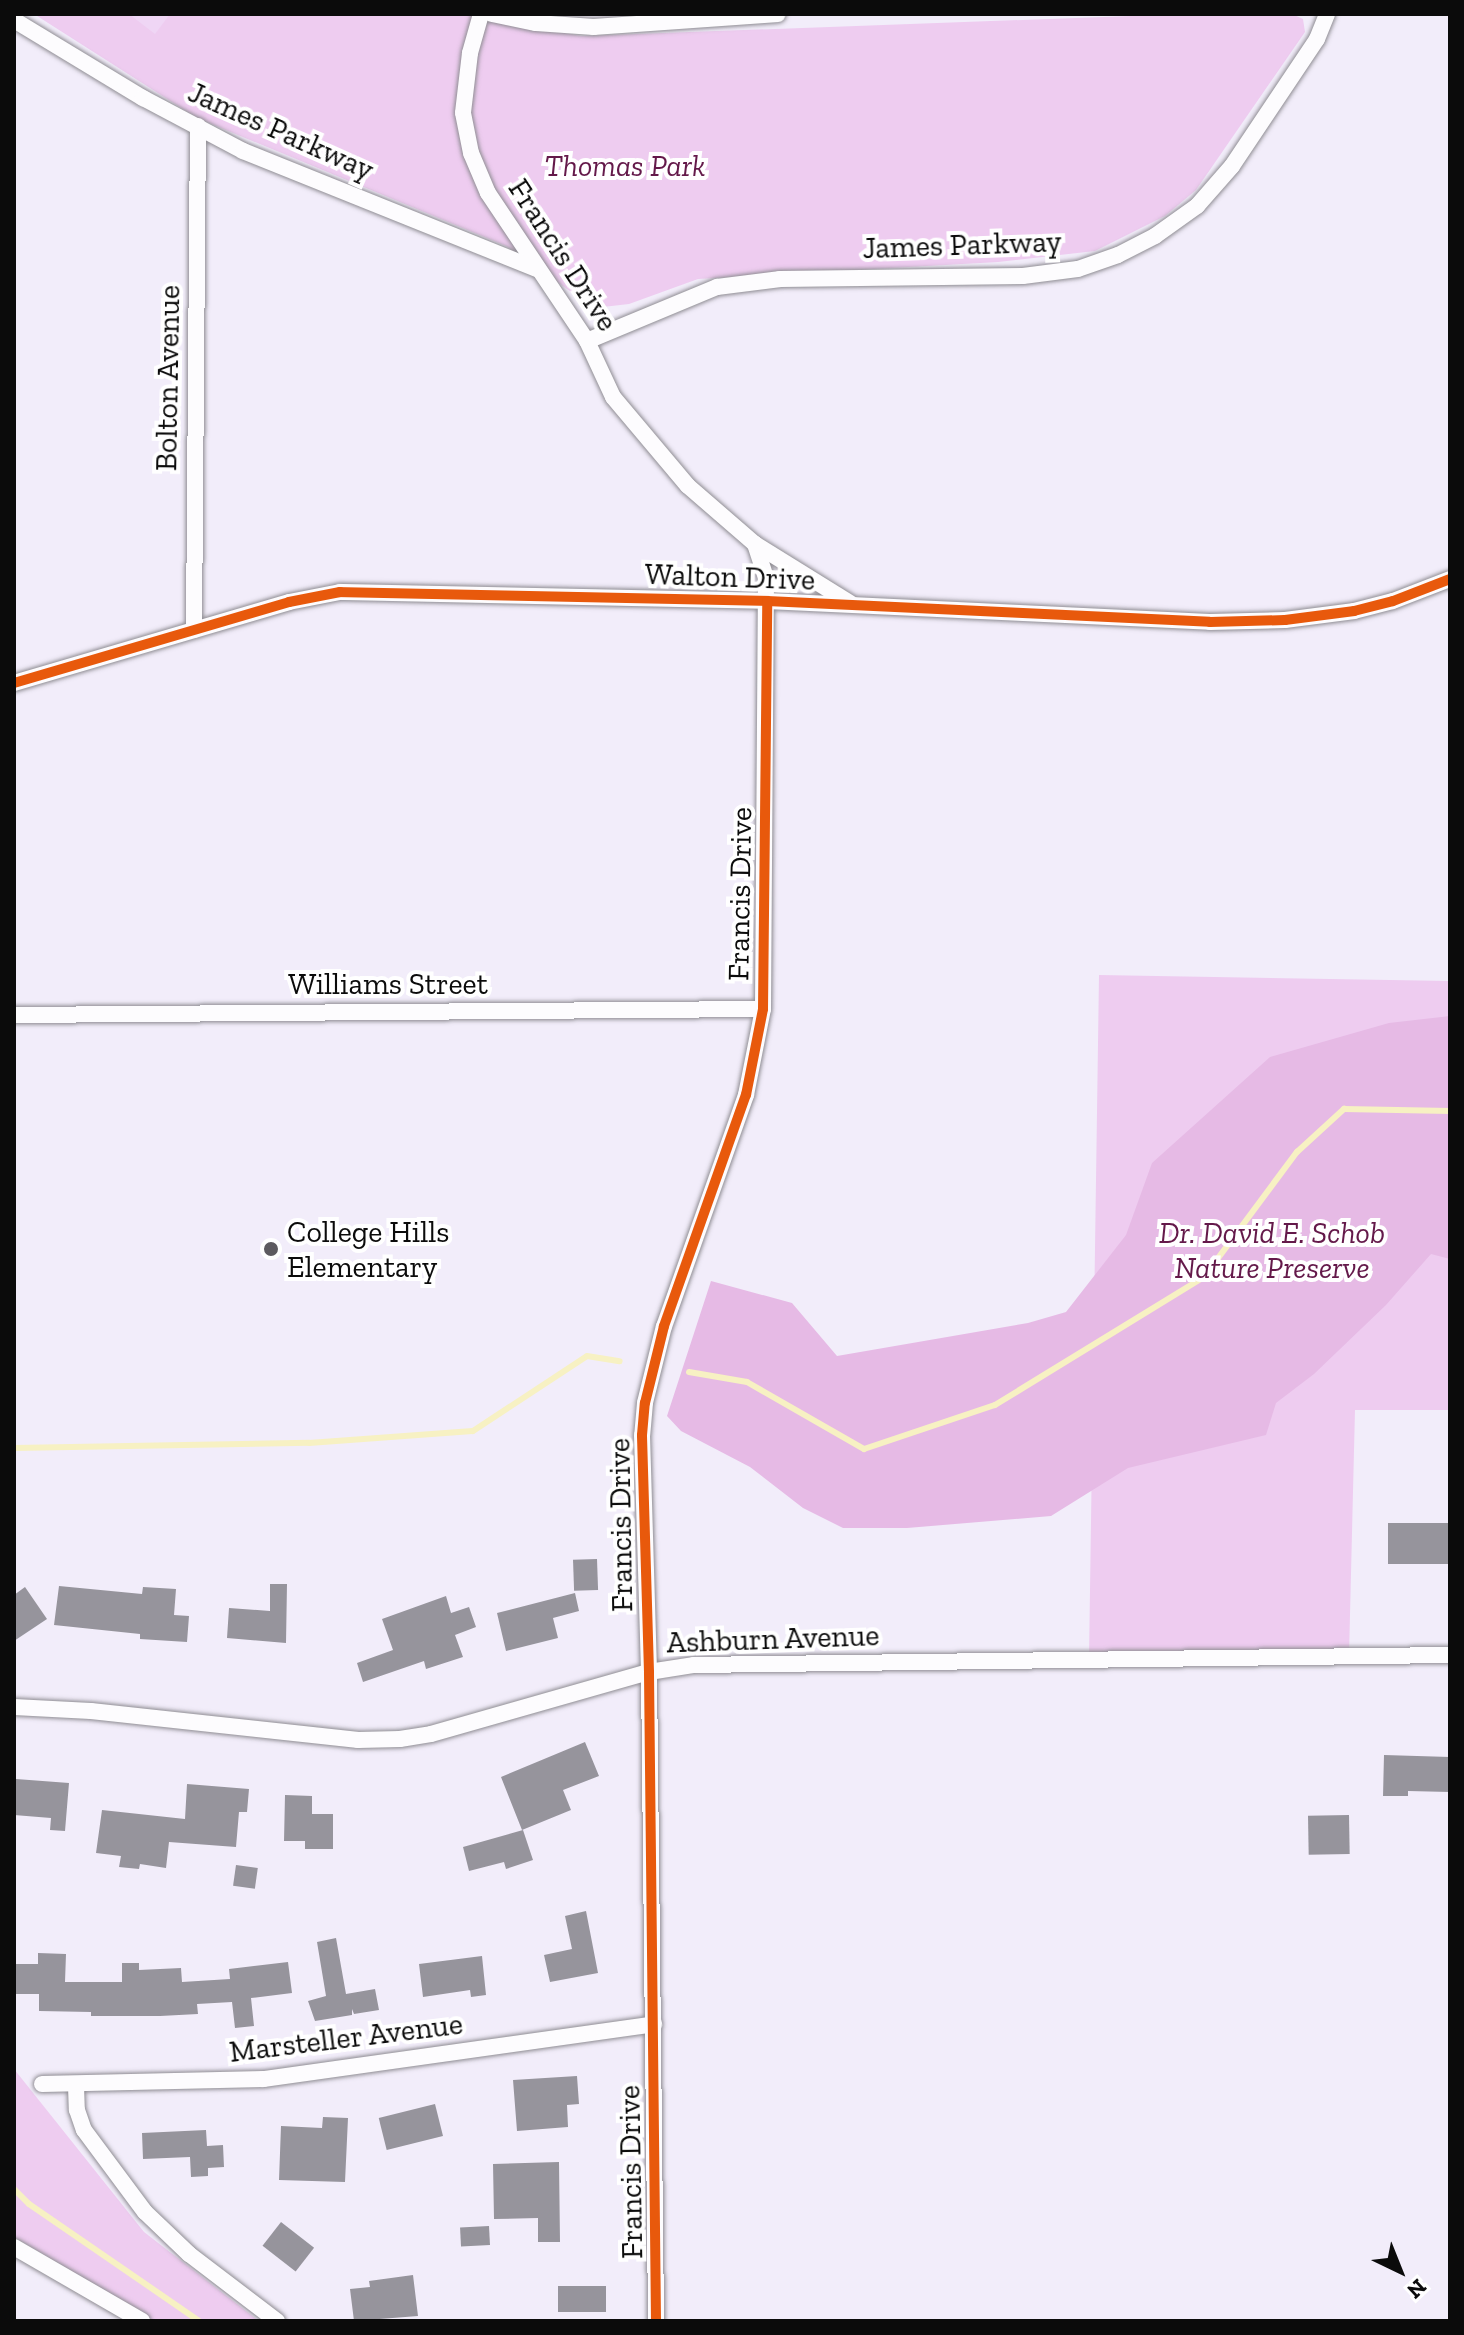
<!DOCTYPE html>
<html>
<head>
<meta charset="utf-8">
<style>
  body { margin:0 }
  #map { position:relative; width:1464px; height:2335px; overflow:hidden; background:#f2edfa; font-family:"Zilla Slab",serif }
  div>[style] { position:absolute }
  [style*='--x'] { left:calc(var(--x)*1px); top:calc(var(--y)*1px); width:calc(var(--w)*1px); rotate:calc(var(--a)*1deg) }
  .green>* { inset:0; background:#eeccf0 }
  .forest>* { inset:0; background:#e6bae5 }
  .pitch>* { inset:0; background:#efd6f5 }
  .stream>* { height:6px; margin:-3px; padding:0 3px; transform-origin:3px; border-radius:3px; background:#f7f1c3 }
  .building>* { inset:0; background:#96949c; transform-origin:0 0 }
  .roads { filter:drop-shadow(0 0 2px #8f8d93) drop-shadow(0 0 2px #8f8d93) }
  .street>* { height:16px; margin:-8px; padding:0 8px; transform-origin:8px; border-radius:8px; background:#fdfcfe }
  .cycleway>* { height:10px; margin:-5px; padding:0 5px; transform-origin:5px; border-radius:5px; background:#e8590c }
  .dots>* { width:22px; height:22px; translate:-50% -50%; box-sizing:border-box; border:4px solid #fff; border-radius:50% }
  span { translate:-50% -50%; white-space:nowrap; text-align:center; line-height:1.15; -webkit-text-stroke:8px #fff; paint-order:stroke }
  .street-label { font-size:30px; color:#0b0b0b }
  .park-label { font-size:30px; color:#64194a; font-style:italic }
  .poi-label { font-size:30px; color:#0b0b0b }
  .left { translate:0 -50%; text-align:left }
  .frame { position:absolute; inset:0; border:16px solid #0b0b0b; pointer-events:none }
  .north { position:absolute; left:1360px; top:2231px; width:80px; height:80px; -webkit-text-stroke:6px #fff; paint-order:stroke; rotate:137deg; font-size:22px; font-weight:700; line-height:32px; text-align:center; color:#0b0b0b }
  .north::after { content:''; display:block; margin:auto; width:28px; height:36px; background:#0b0b0b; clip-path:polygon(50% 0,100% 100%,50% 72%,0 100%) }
</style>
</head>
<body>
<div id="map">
  <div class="green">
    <div style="clip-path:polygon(34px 14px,466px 14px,581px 36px,1184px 14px,1292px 14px,1303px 19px,1305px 32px,1196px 190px,1165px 216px,1095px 251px,998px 262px,698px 279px,629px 304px,594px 308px,506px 246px,197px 118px)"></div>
    <div style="clip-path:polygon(1099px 975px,1450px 981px,1450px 1410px,1355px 1410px,1349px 1656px,1089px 1659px)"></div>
    <div style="clip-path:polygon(14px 2069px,144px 2232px,259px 2321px,155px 2321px,14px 2237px)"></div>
  </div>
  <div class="forest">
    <div style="clip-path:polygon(1450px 1016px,1450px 1259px,1431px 1254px,1386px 1305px,1314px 1374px,1276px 1403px,1266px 1435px,1128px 1468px,1051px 1516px,907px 1528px,843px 1528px,803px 1508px,750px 1467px,681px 1431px,667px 1416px,711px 1281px,792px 1303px,837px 1356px,1028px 1323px,1066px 1312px,1126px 1235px,1152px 1163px,1270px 1057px,1389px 1023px)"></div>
  </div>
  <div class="pitch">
    <div style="clip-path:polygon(129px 14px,170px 14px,155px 34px)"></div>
  </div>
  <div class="stream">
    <div style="--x:689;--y:1372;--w:59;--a:9.8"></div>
    <div style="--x:747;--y:1382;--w:135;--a:29.8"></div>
    <div style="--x:864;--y:1449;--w:138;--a:-18.6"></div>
    <div style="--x:995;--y:1405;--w:245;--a:-31.5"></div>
    <div style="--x:1204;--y:1277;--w:156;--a:-53.4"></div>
    <div style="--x:1297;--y:1152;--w:64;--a:-42.5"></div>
    <div style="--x:1344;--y:1109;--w:106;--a:1.1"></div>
    <div style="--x:14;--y:1448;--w:295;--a:-1"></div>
    <div style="--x:309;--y:1443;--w:164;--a:-4.2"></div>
    <div style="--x:473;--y:1431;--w:136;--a:-33.3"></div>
    <div style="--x:587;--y:1356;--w:33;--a:9"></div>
    <div style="--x:14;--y:2189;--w:21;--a:45"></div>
    <div style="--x:29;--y:2204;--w:206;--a:34.5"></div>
  </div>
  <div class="building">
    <div style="left:1450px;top:1523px;width:41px;height:62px;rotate:90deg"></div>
    <div style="left:597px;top:1559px;width:31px;height:24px;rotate:88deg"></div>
    <div style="clip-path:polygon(270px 1584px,287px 1584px,286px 1643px,227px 1638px,229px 1608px,270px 1611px)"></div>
    <div style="clip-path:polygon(59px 1586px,142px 1594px,143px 1587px,176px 1589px,174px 1615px,189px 1616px,187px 1642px,140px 1639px,140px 1634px,54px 1625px)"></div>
    <div style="clip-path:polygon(25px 1587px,47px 1619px,14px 1641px,14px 1595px)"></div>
    <div style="clip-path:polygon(575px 1593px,579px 1611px,553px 1618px,558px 1638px,506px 1651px,497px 1613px)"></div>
    <div style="clip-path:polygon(446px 1596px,451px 1613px,469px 1607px,476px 1627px,455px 1635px,463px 1657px,426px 1669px,424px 1661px,363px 1682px,357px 1663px,393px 1650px,382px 1619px)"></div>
    <div style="clip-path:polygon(585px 1742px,599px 1776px,563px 1790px,571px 1810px,522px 1830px,501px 1777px)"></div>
    <div style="clip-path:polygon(1384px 1755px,1450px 1757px,1450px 1792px,1408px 1791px,1408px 1796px,1383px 1796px)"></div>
    <div style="clip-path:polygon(16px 1779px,69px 1783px,65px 1831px,50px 1830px,51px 1818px,14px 1815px)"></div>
    <div style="clip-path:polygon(187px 1784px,249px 1789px,247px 1812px,239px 1812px,236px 1847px,169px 1842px,166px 1868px,140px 1864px,139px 1869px,119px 1867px,121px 1856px,96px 1853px,102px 1810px,185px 1819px)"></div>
    <div style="clip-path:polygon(285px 1795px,312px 1796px,312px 1814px,333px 1814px,333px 1849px,305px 1849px,305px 1841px,284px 1841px)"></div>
    <div style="left:1349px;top:1815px;width:39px;height:41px;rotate:89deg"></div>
    <div style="clip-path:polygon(523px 1830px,533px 1860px,506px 1869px,504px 1862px,469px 1871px,463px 1847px)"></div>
    <div style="left:236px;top:1865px;width:22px;height:21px;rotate:8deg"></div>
    <div style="clip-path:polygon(586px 1911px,598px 1973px,550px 1982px,544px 1955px,572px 1949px,565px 1916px)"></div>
    <div style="clip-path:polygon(336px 1938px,346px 1994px,375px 1989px,379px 2010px,354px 2014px,352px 2009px,352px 2015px,315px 2021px,308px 2001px,326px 1996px,317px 1942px)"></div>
    <div style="clip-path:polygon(38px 1953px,66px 1954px,65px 1982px,122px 1982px,122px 1963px,139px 1963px,139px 1970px,181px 1968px,182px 1982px,230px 1979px,229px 1969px,288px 1962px,292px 1993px,251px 1998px,254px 2026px,235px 2028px,232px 2002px,197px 2004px,198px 2014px,160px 2016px,91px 2016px,91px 2012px,39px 2011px,39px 1994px,14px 1994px,14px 1964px,38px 1964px)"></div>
    <div style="clip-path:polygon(482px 1956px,486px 1995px,471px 1997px,470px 1990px,423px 1997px,419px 1964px)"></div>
    <div style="clip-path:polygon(577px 2076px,579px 2104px,567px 2105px,568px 2127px,517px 2131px,513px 2080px)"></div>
    <div style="left:435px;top:2104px;width:33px;height:58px;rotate:76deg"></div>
    <div style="clip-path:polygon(323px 2117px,348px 2118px,345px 2182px,279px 2180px,281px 2126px,322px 2128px)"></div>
    <div style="clip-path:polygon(206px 2130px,207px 2146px,223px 2145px,224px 2167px,208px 2168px,208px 2176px,191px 2177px,190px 2157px,143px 2159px,142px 2133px)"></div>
    <div style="clip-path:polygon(559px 2162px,560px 2242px,538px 2242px,538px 2218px,494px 2219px,493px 2164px)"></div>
    <div style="left:281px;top:2222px;width:42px;height:30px;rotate:38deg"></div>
    <div style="left:489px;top:2226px;width:19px;height:29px;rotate:87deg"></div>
    <div style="clip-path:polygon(413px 2275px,418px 2316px,354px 2321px,350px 2289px,370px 2287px,369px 2281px)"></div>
    <div style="left:558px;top:2286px;width:48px;height:26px"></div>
  </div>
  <div class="roads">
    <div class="street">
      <div style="--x:481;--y:14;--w:41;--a:105.8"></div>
      <div style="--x:470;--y:53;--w:60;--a:96.7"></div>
      <div style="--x:463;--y:113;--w:41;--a:78.7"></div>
      <div style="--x:471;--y:153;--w:43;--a:67"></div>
      <div style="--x:488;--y:193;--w:178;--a:56.2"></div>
      <div style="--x:587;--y:341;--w:62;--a:65.1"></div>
      <div style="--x:613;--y:397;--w:116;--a:49.9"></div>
      <div style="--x:688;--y:486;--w:89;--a:40.9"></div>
      <div style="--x:755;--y:544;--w:35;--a:72"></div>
      <div style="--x:766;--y:577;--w:432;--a:90.4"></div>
      <div style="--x:763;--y:1009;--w:88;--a:101.2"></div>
      <div style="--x:746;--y:1095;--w:245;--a:109.5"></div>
      <div style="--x:664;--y:1326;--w:79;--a:103.9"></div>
      <div style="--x:645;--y:1403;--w:32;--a:95"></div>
      <div style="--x:642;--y:1435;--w:237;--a:88.3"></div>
      <div style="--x:649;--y:1672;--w:649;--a:89.38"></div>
      <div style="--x:492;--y:14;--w:45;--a:11.6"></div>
      <div style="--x:536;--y:23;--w:58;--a:3.9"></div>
      <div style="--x:594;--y:27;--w:184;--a:-4"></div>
      <div style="--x:14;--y:20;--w:151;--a:31.2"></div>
      <div style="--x:143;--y:98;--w:113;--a:27.9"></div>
      <div style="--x:243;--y:151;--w:316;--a:21.9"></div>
      <div style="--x:587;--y:341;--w:141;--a:-22.6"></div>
      <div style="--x:717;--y:287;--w:64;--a:-7.2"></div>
      <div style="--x:780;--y:279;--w:243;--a:-0.7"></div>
      <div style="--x:1023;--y:276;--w:55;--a:-7.3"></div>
      <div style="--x:1078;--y:269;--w:42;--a:-19.3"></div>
      <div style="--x:1118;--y:255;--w:42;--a:-27.2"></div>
      <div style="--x:1155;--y:236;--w:52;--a:-35.5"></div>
      <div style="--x:1197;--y:206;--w:53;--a:-48.8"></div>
      <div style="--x:1232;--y:166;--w:153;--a:-56.2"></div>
      <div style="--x:1317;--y:39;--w:27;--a:-68"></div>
      <div style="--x:755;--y:544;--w:112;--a:31.8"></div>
      <div style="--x:194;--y:630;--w:504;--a:-89.55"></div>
      <div style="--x:14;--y:683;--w:287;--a:-16.4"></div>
      <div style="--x:289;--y:602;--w:52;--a:-11.1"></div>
      <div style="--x:340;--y:592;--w:427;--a:1.2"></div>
      <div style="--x:767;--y:601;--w:443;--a:2.7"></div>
      <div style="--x:1210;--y:622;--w:75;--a:-1.5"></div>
      <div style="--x:1285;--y:620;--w:70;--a:-7.4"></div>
      <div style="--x:1354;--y:611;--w:40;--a:-14.4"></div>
      <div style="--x:1393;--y:601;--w:61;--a:-21.1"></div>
      <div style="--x:14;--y:1015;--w:749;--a:-0.46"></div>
      <div style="--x:14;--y:1707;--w:77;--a:3"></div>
      <div style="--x:91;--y:1711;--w:269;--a:6.2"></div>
      <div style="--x:358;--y:1740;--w:42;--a:-1.4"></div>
      <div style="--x:400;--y:1739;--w:31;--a:-9"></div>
      <div style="--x:431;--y:1734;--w:227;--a:-15.9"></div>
      <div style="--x:649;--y:1672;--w:46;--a:-8.8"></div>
      <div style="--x:694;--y:1665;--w:756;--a:-0.76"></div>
      <div style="--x:42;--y:2084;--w:222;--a:-1.3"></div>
      <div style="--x:264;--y:2079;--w:394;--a:-8"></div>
      <div style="--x:76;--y:2086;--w:24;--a:88"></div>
      <div style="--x:77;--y:2110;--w:21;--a:71"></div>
      <div style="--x:84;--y:2130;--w:102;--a:53.4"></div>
      <div style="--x:145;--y:2212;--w:61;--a:43.7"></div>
      <div style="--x:189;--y:2254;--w:111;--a:37.3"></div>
      <div style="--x:14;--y:2247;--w:148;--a:30"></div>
    </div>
  </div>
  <div class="cycleway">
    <div style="--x:14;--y:683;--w:287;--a:-16.4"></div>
    <div style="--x:289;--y:602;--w:52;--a:-11.1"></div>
    <div style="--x:340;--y:592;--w:427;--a:1.2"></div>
    <div style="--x:767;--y:601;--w:443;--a:2.7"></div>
    <div style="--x:1210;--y:622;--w:75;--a:-1.5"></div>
    <div style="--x:1285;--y:620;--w:70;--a:-7.4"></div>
    <div style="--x:1354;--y:611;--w:40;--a:-14.4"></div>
    <div style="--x:1393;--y:601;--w:61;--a:-21.1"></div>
    <div style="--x:656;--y:2321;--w:649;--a:-90.62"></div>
    <div style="--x:649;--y:1672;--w:237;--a:-91.7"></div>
    <div style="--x:642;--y:1435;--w:32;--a:-85"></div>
    <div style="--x:645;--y:1403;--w:79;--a:-76.1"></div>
    <div style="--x:664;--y:1326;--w:245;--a:-70.5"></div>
    <div style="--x:746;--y:1095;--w:88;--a:-78.8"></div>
    <div style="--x:763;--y:1009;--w:408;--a:-89.4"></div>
  </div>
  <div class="dots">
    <div style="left:271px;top:1249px;background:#5c5a5f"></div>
  </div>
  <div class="street-label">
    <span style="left:281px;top:131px;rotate:24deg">James Parkway</span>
    <span style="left:962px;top:245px;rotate:-2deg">James Parkway</span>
    <span style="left:563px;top:255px;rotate:57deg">Francis Drive</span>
    <span style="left:168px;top:378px;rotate:-89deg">Bolton Avenue</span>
    <span style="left:730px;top:577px;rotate:2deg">Walton Drive</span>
    <span style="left:740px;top:894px;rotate:-89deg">Francis Drive</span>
    <span style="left:388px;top:984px">Williams Street</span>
    <span style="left:621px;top:1525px;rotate:-91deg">Francis Drive</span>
    <span style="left:773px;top:1639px;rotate:-2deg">Ashburn Avenue</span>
    <span style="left:346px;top:2038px;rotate:-7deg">Marsteller Avenue</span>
    <span style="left:631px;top:2172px;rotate:-91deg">Francis Drive</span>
  </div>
  <div class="park-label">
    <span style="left:625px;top:166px">Thomas Park</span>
    <span style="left:1272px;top:1250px">Dr. David E. Schob<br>Nature Preserve</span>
  </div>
  <div class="poi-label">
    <span class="left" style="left:287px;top:1249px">College Hills<br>Elementary</span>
  </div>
  <div class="frame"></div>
  <div class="north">N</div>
</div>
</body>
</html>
